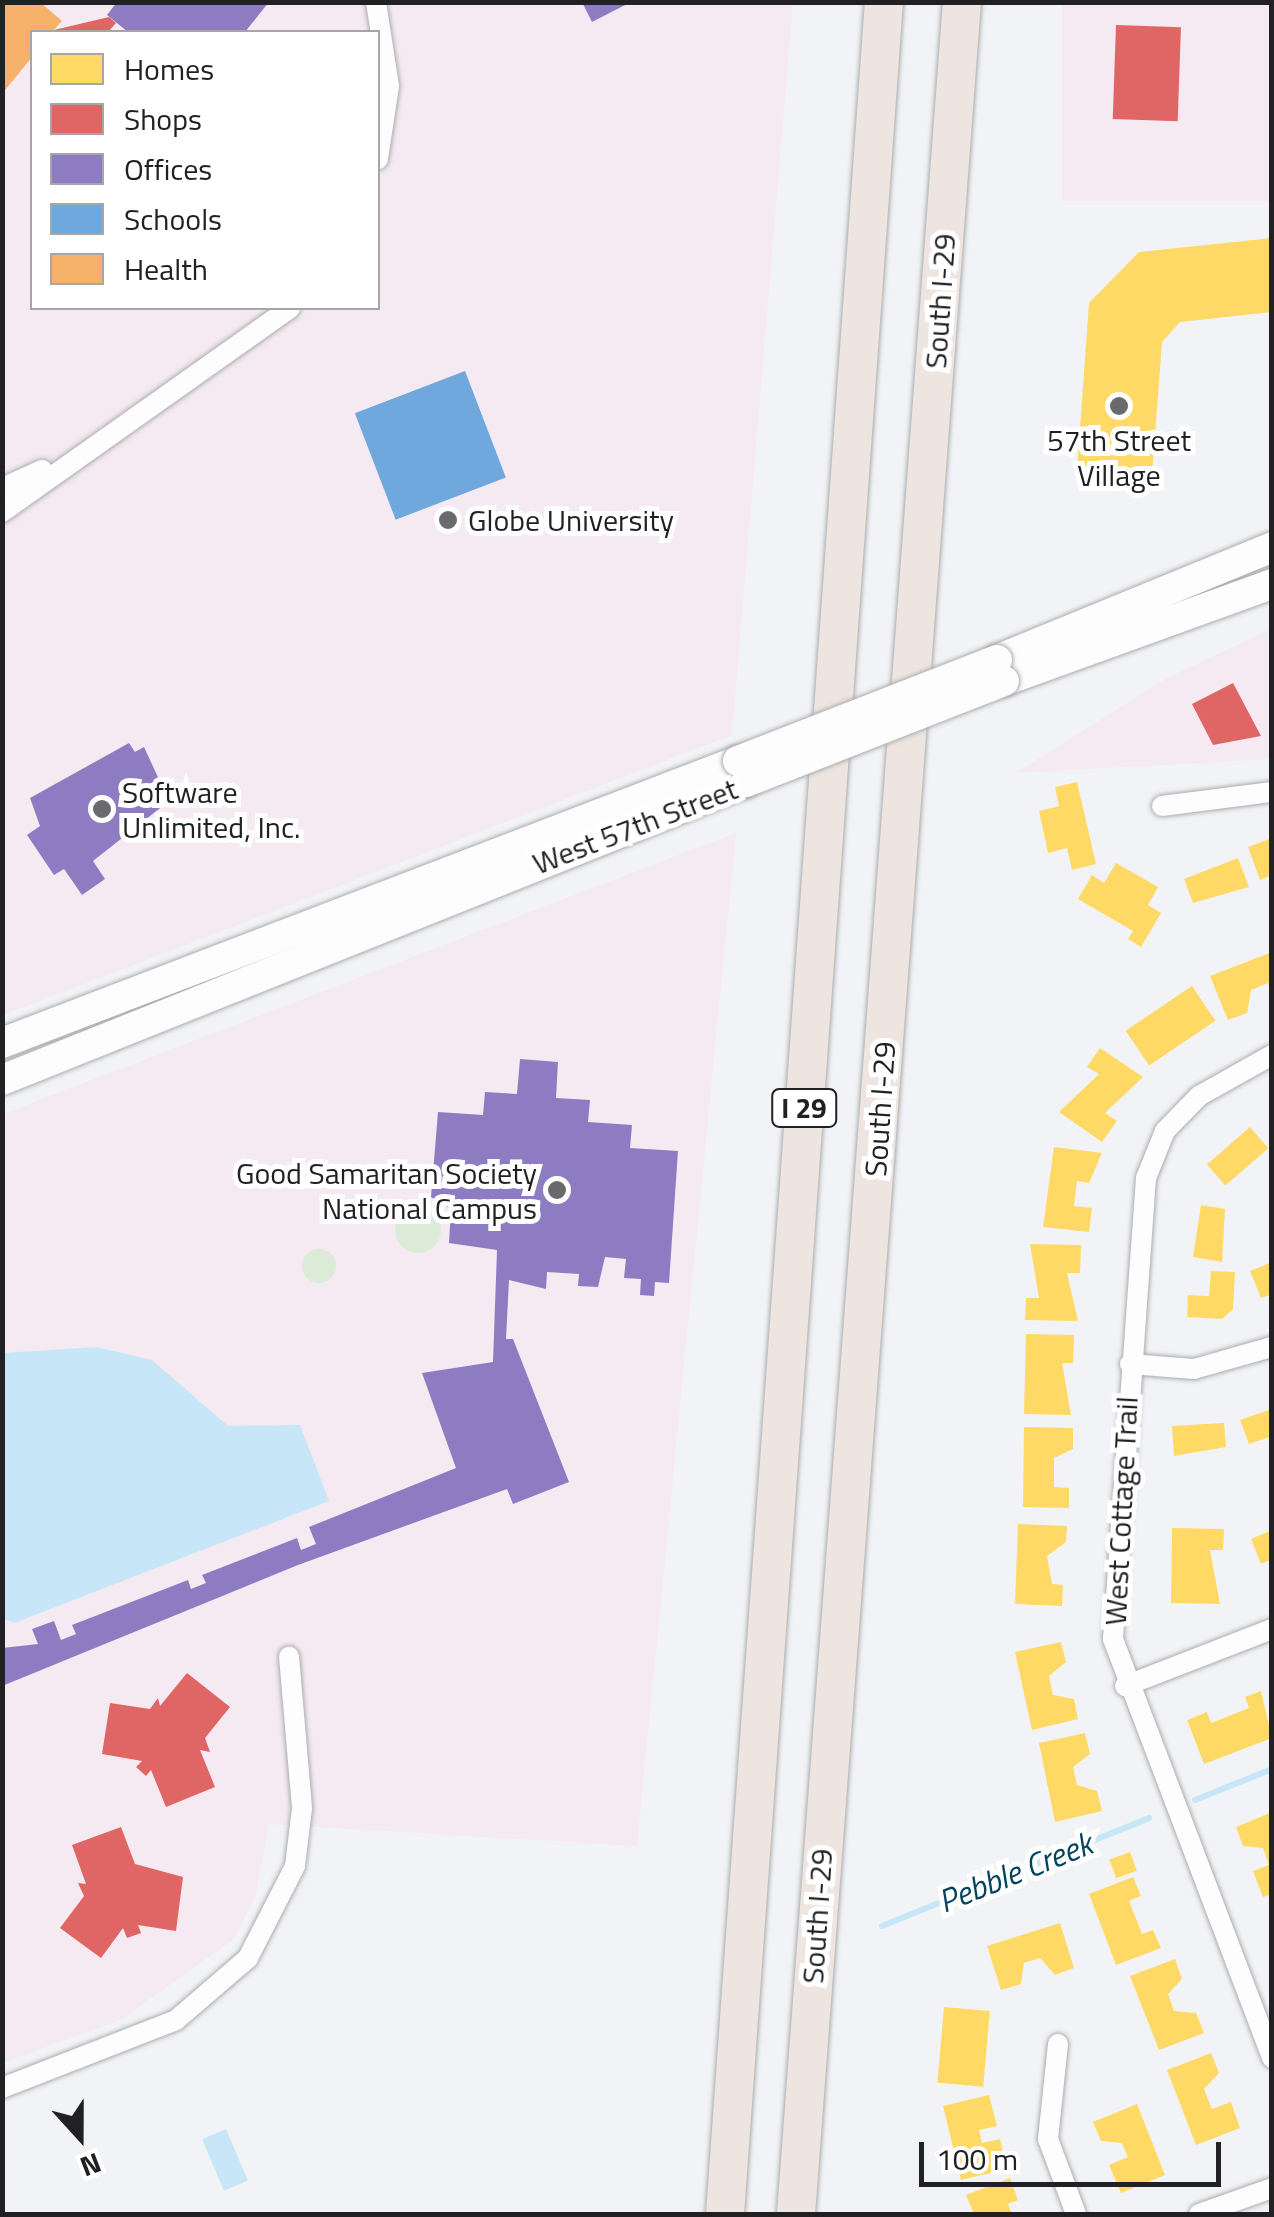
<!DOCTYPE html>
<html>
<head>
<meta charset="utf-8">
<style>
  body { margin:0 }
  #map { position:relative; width:1274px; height:2217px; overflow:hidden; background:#f2f3f6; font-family:"Titillium Web",sans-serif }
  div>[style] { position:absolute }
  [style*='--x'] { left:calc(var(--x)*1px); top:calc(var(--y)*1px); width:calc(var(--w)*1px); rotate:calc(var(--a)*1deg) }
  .commercial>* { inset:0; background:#f5e9f2; transform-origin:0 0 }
  .green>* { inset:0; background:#dbebd8 }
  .round { border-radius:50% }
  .water>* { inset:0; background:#c7e6f7; transform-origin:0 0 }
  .homes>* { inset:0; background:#ffd966; transform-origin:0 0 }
  .shops>* { inset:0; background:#e06666; transform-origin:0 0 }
  .offices>* { inset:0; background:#8e7cc3 }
  .schools>* { inset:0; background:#6fa8dc; transform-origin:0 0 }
  .health>* { inset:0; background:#f6b26b }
  .stream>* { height:6px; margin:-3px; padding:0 3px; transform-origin:3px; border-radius:3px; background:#c7e6f7 }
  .roads { filter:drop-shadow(0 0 2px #acadae) drop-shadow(0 0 2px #acadae) }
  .street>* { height:20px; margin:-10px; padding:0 10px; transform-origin:10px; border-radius:10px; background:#fdfdfe }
  .secondary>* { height:30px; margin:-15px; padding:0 15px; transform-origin:15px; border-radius:15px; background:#fdfdfe }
  .highway>* { height:38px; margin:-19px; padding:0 19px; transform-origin:19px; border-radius:19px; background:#eee5e1 }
  .bridges { filter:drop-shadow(0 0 2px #acadae) drop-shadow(0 0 2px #acadae) }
  .secondary-bridge>* { height:30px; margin:-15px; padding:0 15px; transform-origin:15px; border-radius:15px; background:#fdfdfe }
  .dots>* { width:28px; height:28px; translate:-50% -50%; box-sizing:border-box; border:5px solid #fff; border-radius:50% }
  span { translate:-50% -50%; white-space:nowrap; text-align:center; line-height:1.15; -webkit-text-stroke:10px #fff; paint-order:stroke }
  .shield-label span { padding:2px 8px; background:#fff; border:2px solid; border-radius:8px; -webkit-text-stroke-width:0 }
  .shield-label { font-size:28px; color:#212123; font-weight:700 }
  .street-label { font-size:30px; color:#212123 }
  .poi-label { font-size:30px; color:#212123 }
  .left { translate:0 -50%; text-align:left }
  .right { translate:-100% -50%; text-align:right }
  .water-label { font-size:32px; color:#02435d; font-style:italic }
  .frame { position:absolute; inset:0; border:5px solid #212123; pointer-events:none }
  .legend { position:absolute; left:30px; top:30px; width:350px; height:280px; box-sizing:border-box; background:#fff; border:2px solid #a6a6a7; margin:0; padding:12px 18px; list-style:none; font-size:30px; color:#212123 }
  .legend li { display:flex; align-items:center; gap:20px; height:50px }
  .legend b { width:50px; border:2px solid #a6a6a7 }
  .north { position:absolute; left:30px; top:2087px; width:100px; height:100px; -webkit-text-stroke:8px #fff; paint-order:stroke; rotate:159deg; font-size:28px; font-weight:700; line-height:40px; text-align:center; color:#212123 }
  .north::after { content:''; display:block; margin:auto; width:35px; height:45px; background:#212123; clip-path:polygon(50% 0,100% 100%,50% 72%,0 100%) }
  .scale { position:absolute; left:919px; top:2142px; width:302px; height:45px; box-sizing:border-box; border:5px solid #212123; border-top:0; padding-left:12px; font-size:30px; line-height:35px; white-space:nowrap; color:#212123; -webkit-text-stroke:8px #fff; paint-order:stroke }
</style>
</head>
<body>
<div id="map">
  <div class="commercial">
    <div style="clip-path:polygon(evenodd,3px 3px,793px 3px,732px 735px,3px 1015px,3px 3px,32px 32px,378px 32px,378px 308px,32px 308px,32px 32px)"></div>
    <div style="left:1062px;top:3px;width:209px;height:198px"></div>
    <div style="clip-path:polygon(1271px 629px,1271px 759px,1016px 773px,1165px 679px)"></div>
    <div style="clip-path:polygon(736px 833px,637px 1846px,269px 1824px,256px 1894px,234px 1939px,122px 2019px,3px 2063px,3px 1114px)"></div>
  </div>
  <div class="green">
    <div class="round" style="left:395px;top:1207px;width:46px;height:46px"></div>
    <div class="round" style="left:302px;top:1249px;width:34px;height:34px"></div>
  </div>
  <div class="water">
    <div style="clip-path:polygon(96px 1347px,152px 1360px,228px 1426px,300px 1425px,329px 1501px,14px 1623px,2px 1618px,3px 1353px)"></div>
    <div style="left:226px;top:2129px;width:56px;height:26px;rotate:67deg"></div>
  </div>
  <div class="homes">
    <div style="clip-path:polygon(1272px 238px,1272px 312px,1180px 322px,1162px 342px,1152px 475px,1077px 470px,1089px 303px,1139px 252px)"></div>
    <div style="clip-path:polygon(1077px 782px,1096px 864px,1072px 870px,1067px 848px,1048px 853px,1039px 811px,1059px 806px,1055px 787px)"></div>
    <div style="clip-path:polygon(1272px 838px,1272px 875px,1260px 880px,1248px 847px)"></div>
    <div style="clip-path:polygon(1238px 858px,1249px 887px,1193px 903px,1184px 879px)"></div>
    <div style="clip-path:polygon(1116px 863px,1158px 887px,1148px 905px,1161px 913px,1141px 947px,1128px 939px,1133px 931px,1078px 899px,1092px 875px,1104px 883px)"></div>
    <div style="clip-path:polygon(1272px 952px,1272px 992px,1268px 983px,1251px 990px,1247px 1013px,1228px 1020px,1210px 976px)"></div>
    <div style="left:1192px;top:986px;width:42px;height:80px;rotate:56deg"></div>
    <div style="clip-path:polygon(1100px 1048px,1143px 1077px,1105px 1113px,1117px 1121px,1102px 1142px,1059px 1112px,1099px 1074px,1087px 1067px)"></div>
    <div style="left:1250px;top:1127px;width:28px;height:57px;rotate:49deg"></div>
    <div style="clip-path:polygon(1054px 1147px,1102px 1153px,1089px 1183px,1077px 1181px,1074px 1206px,1092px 1208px,1089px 1232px,1043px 1227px)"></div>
    <div style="clip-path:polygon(1201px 1205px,1225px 1209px,1222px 1262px,1193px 1257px)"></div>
    <div style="clip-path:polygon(1030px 1244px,1081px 1245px,1080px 1273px,1067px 1273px,1078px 1321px,1025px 1320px,1026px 1298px,1039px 1298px)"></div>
    <div style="clip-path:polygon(1272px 1262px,1272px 1294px,1261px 1298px,1250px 1271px)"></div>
    <div style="clip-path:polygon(1211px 1271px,1235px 1272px,1233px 1309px,1222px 1319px,1187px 1317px,1188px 1295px,1209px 1296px)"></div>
    <div style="clip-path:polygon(1026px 1334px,1074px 1335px,1073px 1363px,1062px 1363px,1071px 1415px,1024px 1414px)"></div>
    <div style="clip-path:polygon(1272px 1409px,1272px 1436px,1249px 1444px,1240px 1420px)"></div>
    <div style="clip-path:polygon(1224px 1423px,1226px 1447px,1174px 1456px,1172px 1426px)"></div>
    <div style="clip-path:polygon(1024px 1427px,1073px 1428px,1073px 1449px,1054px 1458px,1054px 1487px,1069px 1488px,1069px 1508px,1023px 1507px)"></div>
    <div style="clip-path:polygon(1018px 1524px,1067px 1526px,1066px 1542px,1047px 1556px,1052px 1584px,1063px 1585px,1062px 1606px,1015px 1604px)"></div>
    <div style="clip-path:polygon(1172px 1528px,1224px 1529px,1223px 1550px,1210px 1550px,1220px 1604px,1171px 1603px)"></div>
    <div style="clip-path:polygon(1272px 1530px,1272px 1559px,1261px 1564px,1251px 1539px)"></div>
    <div style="clip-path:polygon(1061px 1642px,1066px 1662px,1049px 1676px,1053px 1695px,1074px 1699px,1078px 1719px,1032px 1730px,1015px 1652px)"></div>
    <div style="clip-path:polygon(1261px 1691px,1272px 1738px,1204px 1764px,1187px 1720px,1207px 1712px,1211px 1723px,1249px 1708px,1245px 1697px)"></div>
    <div style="clip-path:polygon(1085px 1733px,1090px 1754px,1073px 1767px,1077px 1785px,1097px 1791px,1102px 1811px,1055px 1822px,1039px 1743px)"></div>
    <div style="clip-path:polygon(1272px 1812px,1272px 1894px,1263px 1897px,1253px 1871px,1269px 1865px,1263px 1848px,1243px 1846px,1236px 1827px)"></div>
    <div style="left:1130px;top:1852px;width:20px;height:22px;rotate:70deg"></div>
    <div style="clip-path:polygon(1133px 1877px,1141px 1896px,1129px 1901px,1142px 1934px,1153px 1930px,1161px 1948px,1116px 1965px,1089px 1894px)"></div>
    <div style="clip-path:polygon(1060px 1923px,1074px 1968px,1055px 1975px,1040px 1958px,1024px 1963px,1021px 1984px,1001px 1990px,987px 1946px)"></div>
    <div style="clip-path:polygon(1175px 1959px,1182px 1979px,1168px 1994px,1174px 2011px,1196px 2013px,1204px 2033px,1159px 2050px,1130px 1976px)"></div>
    <div style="left:944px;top:2007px;width:46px;height:76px;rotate:5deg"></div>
    <div style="clip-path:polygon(1211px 2053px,1219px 2073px,1204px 2089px,1212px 2109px,1231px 2102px,1240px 2128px,1196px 2145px,1167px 2070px)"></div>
    <div style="clip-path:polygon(989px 2095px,997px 2126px,979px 2130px,982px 2143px,1000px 2139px,1007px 2169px,961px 2180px,943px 2106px)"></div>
    <div style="clip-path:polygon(1137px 2104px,1165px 2175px,1121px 2193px,1109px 2165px,1128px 2157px,1122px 2143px,1101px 2141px,1093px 2122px)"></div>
    <div style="clip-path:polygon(1010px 2178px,1018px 2200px,1008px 2204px,1012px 2214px,974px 2214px,966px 2195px)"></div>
  </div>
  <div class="shops">
    <div style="clip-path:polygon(109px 17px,116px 23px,108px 32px,54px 30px)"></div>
    <div style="left:1116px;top:25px;width:65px;height:94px;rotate:2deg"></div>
    <div style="clip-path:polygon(1233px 683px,1261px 736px,1213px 745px,1192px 704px)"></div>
    <div style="clip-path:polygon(187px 1673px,230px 1707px,205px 1738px,210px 1752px,200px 1750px,215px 1787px,166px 1807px,151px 1770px,146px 1776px,136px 1767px,142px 1761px,102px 1754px,110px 1703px,150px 1709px,158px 1698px,160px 1706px)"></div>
    <div style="clip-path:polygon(121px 1827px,135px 1864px,183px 1877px,176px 1931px,138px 1925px,141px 1933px,127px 1938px,123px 1928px,101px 1958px,60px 1928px,84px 1896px,78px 1883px,86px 1884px,72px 1845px)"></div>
  </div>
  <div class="offices">
    <div style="clip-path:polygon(117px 2px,269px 2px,245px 32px,128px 32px,107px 15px)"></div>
    <div style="clip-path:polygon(582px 2px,631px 2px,592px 22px)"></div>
    <div style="clip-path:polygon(129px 743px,135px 752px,144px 747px,169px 801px,93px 861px,105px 879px,82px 895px,64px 869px,54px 875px,27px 835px,40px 826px,30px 798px)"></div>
    <div style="clip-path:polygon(520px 1059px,558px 1062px,556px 1098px,590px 1100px,588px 1122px,632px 1125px,630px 1148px,678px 1151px,669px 1283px,655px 1282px,654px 1296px,640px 1295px,641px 1279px,624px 1278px,626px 1259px,605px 1257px,598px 1287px,578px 1286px,579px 1274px,547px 1272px,546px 1289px,509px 1280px,506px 1339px,513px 1339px,569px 1482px,513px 1504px,507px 1489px,298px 1565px,2px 1686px,2px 1648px,38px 1644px,32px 1629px,54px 1621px,61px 1640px,76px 1634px,72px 1625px,188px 1580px,191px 1589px,206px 1583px,202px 1575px,297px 1538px,301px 1550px,316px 1544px,309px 1527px,456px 1468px,422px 1373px,493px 1362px,497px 1250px,449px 1243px,451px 1209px,431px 1197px,438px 1112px,483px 1115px,485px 1092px,517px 1094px)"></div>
  </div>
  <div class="schools">
    <div style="left:465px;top:371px;width:114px;height:118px;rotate:69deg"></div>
  </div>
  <div class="health">
    <div style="clip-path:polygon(2px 2px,40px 2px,62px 21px,52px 32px,32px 32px,32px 57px,2px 94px)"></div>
  </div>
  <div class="stream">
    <div style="--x:1195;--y:1800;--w:83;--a:-21.9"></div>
    <div style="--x:882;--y:1926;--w:288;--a:-22"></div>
  </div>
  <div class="roads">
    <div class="street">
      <div style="--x:376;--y:2;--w:85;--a:81.2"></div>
      <div style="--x:389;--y:86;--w:74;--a:98.6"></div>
      <div style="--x:2;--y:488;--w:44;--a:-24.2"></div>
      <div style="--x:2;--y:512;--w:353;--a:-35.3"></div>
      <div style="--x:1162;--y:806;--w:111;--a:-7.3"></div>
      <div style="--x:1272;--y:1055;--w:84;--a:150.7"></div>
      <div style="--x:1199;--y:1096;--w:49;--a:134.2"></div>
      <div style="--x:1165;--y:1131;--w:51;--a:112"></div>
      <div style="--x:1146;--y:1178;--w:462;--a:94.1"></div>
      <div style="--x:1113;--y:1639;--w:448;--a:69.2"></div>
      <div style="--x:1130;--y:1364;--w:64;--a:4.5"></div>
      <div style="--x:1194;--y:1369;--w:81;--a:-15.8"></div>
      <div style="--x:1125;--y:1686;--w:158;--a:-21.2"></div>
      <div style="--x:1058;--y:2044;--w:96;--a:96"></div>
      <div style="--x:1048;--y:2139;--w:80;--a:69.5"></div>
      <div style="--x:2;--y:2088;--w:187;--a:-21.3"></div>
      <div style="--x:176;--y:2020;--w:95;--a:-40.7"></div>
      <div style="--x:248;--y:1958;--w:103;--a:-62.9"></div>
      <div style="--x:295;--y:1866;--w:58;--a:-83.1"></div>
      <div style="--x:302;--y:1808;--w:152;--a:-94.9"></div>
      <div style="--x:1199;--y:2214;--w:77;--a:-19.6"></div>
    </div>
    <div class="secondary">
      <div style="--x:997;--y:660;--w:297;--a:-22.3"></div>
      <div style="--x:1004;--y:681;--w:285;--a:-19.9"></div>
      <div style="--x:2;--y:1043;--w:788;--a:-20.96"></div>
      <div style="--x:2;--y:1080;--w:801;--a:-21.83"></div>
    </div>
    <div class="highway">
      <div style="--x:725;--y:2214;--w:2218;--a:-85.89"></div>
      <div style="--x:796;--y:2214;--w:2218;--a:-85.71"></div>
    </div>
  </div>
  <div class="bridges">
    <div class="secondary-bridge">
      <div style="--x:738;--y:761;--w:278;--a:-21.3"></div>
      <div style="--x:746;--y:782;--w:277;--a:-21.4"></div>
    </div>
  </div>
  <div class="dots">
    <div style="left:1119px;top:406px;background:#6a6a6d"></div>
    <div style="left:448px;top:520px;background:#6a6a6d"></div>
    <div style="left:102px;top:809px;background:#6a6a6d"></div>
    <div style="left:557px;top:1190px;background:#6a6a6d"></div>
  </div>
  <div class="shield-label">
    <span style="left:804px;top:1108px">I 29</span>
  </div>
  <div class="street-label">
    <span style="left:940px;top:301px;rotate:-86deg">South I-29</span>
    <span style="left:635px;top:826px;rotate:-21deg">West 57th Street</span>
    <span style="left:880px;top:1109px;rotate:-86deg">South I-29</span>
    <span style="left:1121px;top:1511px;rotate:-87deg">West Cottage Trail</span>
    <span style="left:817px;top:1916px;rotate:-86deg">South I-29</span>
  </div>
  <div class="poi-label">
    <span style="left:1119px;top:457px">57th Street<br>Village</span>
    <span class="left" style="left:468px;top:520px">Globe University</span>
    <span class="left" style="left:122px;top:809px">Software<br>Unlimited, Inc.</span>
    <span class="right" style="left:537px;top:1190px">Good Samaritan Society<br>National Campus</span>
  </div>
  <div class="water-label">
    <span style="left:1015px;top:1872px;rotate:-22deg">Pebble Creek</span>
  </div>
  <div class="frame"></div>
  <ul class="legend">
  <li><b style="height:28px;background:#ffd966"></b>Homes</li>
  <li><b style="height:28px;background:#e06666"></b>Shops</li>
  <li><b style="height:28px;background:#8e7cc3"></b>Offices</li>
  <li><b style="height:28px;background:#6fa8dc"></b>Schools</li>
  <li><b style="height:28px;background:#f6b26b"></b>Health</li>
  </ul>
  <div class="north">N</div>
  <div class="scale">100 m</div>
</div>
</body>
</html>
